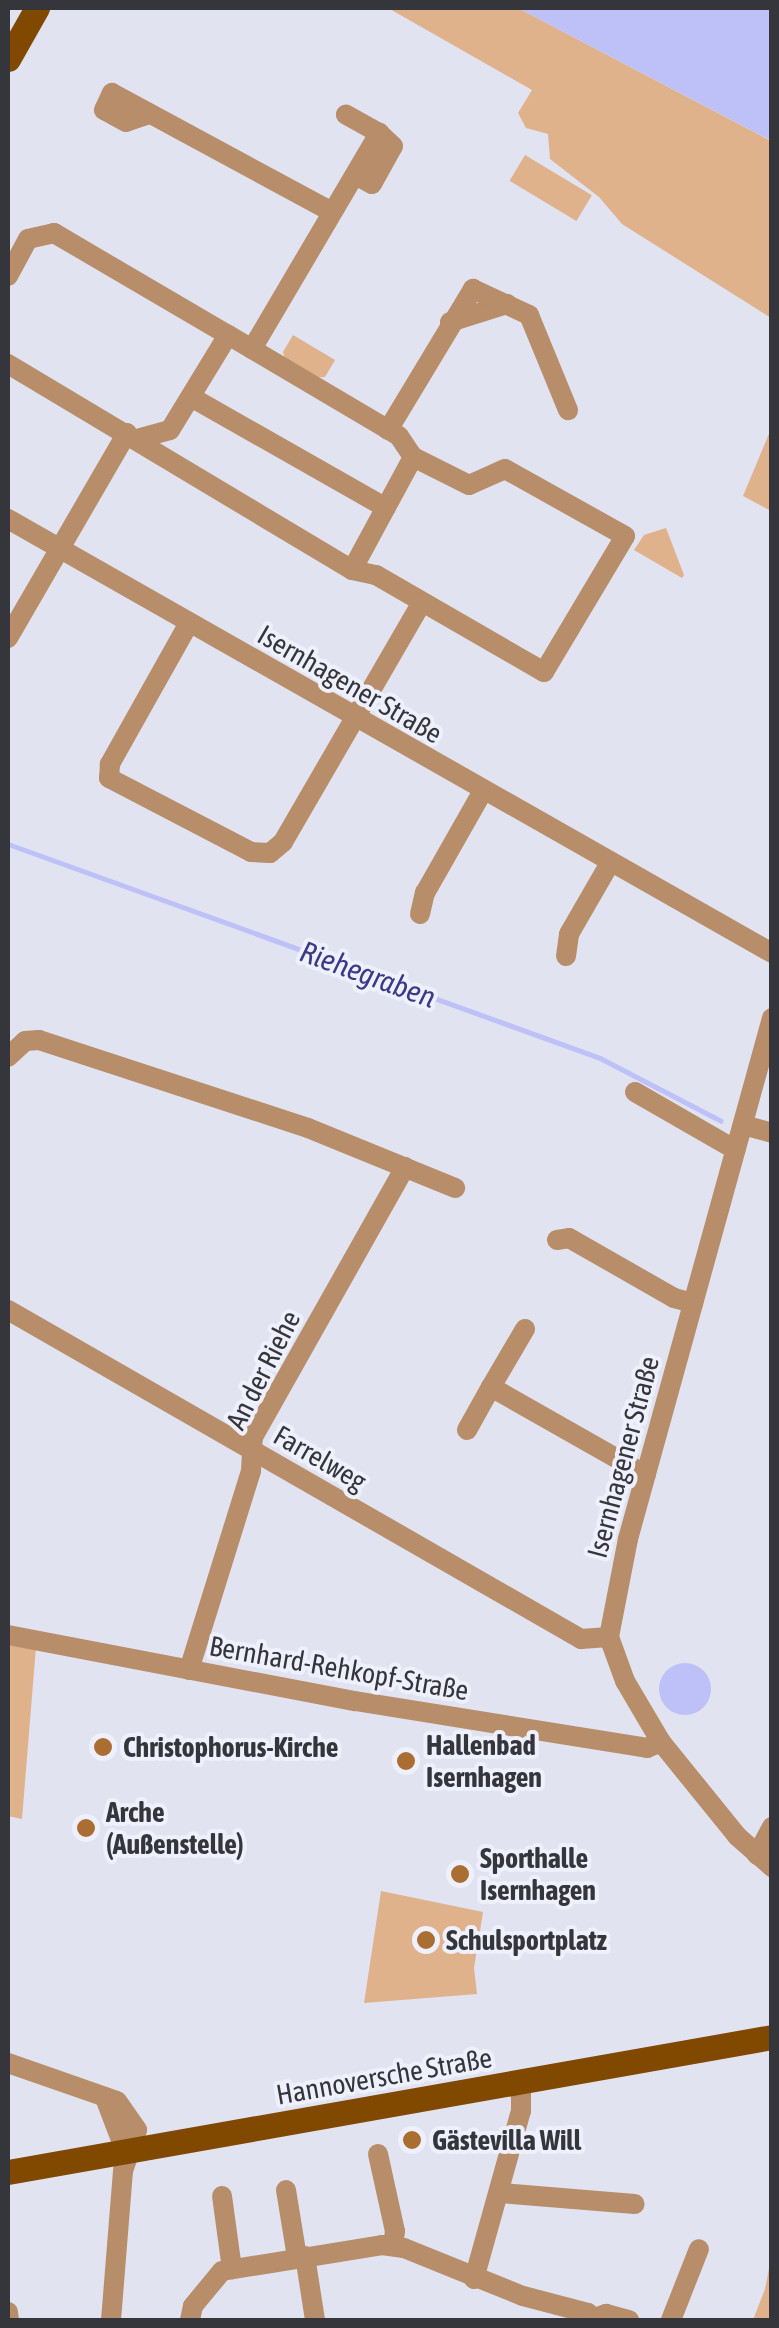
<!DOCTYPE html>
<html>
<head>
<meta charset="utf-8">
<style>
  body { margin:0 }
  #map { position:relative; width:779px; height:2328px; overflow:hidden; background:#e1e3f1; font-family:"Asap Condensed",sans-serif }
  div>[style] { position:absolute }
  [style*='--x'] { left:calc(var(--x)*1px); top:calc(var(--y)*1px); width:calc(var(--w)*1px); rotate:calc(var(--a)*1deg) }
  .green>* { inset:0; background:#dfb28b; transform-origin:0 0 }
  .water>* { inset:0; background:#bec1f8 }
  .round { border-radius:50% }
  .stream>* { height:5px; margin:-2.5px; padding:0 2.5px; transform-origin:2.5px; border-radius:2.5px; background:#bec1f8 }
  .minor>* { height:20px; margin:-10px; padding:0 10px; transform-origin:10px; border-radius:10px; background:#b78e69 }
  .major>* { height:25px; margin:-12.5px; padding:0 12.5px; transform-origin:12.5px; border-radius:12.5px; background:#814800 }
  .dots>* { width:28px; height:28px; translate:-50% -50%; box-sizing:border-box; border:5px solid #eff0fe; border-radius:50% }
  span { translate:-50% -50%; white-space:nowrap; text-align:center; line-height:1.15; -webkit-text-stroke:8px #eff0fe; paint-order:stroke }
  .street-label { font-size:28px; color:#35363b }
  .poi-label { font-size:28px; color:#35363b; font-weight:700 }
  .left { translate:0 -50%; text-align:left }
  .water-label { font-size:30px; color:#3e3987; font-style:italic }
  .frame { position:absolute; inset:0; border:10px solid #35363b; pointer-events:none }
</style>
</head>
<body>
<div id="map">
  <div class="green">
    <div style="clip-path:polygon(388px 8px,518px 8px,771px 141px,771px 318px,622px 224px,599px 197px,550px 159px,548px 134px,526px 128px,518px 113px,532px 90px)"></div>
    <div style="left:525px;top:155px;width:78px;height:30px;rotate:31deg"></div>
    <div style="clip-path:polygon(293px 335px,335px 360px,325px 377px,306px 378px,287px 367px,283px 352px)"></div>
    <div style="clip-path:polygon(771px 429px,771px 511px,743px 496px)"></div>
    <div style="clip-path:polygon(666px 528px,684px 575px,682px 578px,634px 550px,644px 535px)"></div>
    <div style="clip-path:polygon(8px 1643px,36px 1647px,22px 1819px,8px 1816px)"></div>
    <div style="clip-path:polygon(381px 1891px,483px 1912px,474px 1968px,477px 1994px,364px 2003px)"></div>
    <div style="clip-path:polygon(771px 2258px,771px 2320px,753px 2320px,765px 2289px)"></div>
  </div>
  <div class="water">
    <div style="clip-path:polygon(518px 8px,771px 8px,771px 141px,768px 139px)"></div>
    <div class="round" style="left:659px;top:1663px;width:52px;height:52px"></div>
  </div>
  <div class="stream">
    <div style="--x:8;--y:844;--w:629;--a:19.87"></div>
    <div style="--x:600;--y:1058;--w:136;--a:27.5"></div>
  </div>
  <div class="minor">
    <div style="--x:149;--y:114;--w:24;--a:161"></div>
    <div style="--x:126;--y:122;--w:25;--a:-151"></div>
    <div style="--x:104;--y:110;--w:19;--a:-65"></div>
    <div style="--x:112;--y:93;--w:250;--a:28.4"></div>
    <div style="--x:355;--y:175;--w:19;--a:28"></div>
    <div style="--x:372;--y:184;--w:43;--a:-61.1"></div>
    <div style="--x:393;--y:146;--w:19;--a:-137"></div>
    <div style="--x:8;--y:276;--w:42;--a:-61.6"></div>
    <div style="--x:28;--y:239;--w:27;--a:-13"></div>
    <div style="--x:54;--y:233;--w:202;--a:30.4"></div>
    <div style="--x:450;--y:322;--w:60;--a:-17.5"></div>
    <div style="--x:252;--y:349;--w:251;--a:-59.5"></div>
    <div style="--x:379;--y:133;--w:38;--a:-151"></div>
    <div style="--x:8;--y:364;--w:401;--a:30.9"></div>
    <div style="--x:352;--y:570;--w:25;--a:12"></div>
    <div style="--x:376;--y:575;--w:194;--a:30"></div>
    <div style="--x:544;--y:672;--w:158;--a:-59.2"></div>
    <div style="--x:625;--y:536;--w:137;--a:-150.8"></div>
    <div style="--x:505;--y:469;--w:39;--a:156"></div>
    <div style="--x:469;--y:485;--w:63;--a:-153.4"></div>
    <div style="--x:413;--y:457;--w:25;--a:-124"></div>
    <div style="--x:399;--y:436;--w:199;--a:-149.4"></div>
    <div style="--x:228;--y:335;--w:111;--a:121.4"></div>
    <div style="--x:170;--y:430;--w:34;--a:165"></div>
    <div style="--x:191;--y:397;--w:224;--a:29.6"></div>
    <div style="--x:388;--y:430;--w:165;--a:-58.9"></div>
    <div style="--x:473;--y:289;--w:62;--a:24.9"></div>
    <div style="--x:529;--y:315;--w:103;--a:67.7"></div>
    <div style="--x:8;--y:519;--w:879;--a:29.6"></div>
    <div style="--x:352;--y:570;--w:128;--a:-61.6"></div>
    <div style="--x:189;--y:623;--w:162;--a:119.3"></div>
    <div style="--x:110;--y:764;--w:14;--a:94"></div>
    <div style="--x:109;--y:778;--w:160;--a:27.5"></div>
    <div style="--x:251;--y:852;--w:19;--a:3"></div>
    <div style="--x:270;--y:853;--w:17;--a:-40"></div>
    <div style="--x:283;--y:842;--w:277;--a:-59.9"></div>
    <div style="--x:8;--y:638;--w:237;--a:-59.9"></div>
    <div style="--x:420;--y:914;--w:22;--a:-77"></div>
    <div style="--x:425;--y:893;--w:117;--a:-60.4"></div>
    <div style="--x:566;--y:956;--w:22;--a:-82"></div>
    <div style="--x:569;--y:934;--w:82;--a:-60"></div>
    <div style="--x:772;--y:1018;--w:541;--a:105.45"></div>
    <div style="--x:628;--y:1539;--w:100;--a:101"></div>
    <div style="--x:609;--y:1637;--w:47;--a:70"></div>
    <div style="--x:625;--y:1681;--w:71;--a:59.5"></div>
    <div style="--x:661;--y:1742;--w:121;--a:51"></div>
    <div style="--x:737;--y:1836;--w:47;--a:41.5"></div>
    <div style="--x:8;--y:1057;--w:23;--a:-43"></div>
    <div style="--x:25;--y:1041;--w:14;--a:-4"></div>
    <div style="--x:39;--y:1040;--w:283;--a:18.1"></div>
    <div style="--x:308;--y:1128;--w:159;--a:22.2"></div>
    <div style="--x:635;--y:1092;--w:116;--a:29.9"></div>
    <div style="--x:743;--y:1125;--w:30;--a:15"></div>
    <div style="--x:557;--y:1240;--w:12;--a:-9"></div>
    <div style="--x:569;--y:1238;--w:121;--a:29.7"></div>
    <div style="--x:674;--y:1298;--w:20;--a:15"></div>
    <div style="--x:8;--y:1310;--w:661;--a:29.86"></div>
    <div style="--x:581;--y:1639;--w:28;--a:-4"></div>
    <div style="--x:525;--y:1329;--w:67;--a:120.4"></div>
    <div style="--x:491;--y:1387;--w:178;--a:29.6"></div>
    <div style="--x:467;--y:1430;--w:49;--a:-60.8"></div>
    <div style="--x:8;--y:1635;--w:353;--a:10.8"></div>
    <div style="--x:355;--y:1701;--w:296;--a:9.1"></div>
    <div style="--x:647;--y:1748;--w:15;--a:-23"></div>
    <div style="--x:189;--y:1670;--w:208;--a:-72.7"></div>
    <div style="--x:251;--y:1471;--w:34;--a:-87"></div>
    <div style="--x:253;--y:1437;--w:310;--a:-60.6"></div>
    <div style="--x:757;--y:1855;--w:32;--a:-62"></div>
    <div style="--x:8;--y:2063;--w:115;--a:19.2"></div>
    <div style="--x:117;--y:2101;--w:35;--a:55"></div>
    <div style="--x:137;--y:2130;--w:43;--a:108.9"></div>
    <div style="--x:123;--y:2171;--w:149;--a:94.6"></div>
    <div style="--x:105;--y:2098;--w:59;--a:69.1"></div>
    <div style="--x:378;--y:2154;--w:79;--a:77.6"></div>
    <div style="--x:395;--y:2231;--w:14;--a:98"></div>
    <div style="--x:286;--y:2190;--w:68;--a:80.7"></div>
    <div style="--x:500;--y:2193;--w:135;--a:4.7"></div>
    <div style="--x:222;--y:2196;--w:74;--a:82.2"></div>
    <div style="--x:305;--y:2256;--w:65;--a:81.1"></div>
    <div style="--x:474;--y:2279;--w:174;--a:-74.4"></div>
    <div style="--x:521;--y:2111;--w:28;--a:-90"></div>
    <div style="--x:8;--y:2312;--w:8;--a:83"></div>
    <div style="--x:595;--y:2318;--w:12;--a:-20"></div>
    <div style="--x:606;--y:2314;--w:24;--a:15"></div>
    <div style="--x:190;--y:2320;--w:14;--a:-78"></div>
    <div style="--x:193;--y:2306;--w:45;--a:-50.4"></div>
    <div style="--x:222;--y:2271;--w:162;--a:-9.2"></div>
    <div style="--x:382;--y:2245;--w:22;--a:8"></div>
    <div style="--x:404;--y:2248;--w:128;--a:22"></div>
    <div style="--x:523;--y:2296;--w:67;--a:14.7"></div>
    <div style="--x:588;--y:2313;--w:11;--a:41"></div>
    <div style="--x:671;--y:2320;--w:76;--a:-68.5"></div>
  </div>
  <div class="major">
    <div style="--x:8;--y:59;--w:59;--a:-60.4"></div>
    <div style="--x:8;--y:2172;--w:776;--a:-10.02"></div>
  </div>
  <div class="dots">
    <div style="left:103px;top:1747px;background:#ab6e32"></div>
    <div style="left:406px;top:1761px;background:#ab6e32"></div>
    <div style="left:86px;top:1828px;background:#ab6e32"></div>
    <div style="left:460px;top:1874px;background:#ab6e32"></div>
    <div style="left:426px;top:1940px;background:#ab6e32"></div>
    <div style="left:412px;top:2140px;background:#ab6e32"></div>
  </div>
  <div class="street-label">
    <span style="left:350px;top:684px;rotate:30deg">Isernhagener Straße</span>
    <span style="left:263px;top:1370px;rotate:-63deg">An der Riehe</span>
    <span style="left:623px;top:1457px;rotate:-75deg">Isernhagener Straße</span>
    <span style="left:320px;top:1458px;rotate:30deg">Farrelweg</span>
    <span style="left:339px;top:1668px;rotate:10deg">Bernhard-Rehkopf-Straße</span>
    <span style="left:384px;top:2076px;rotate:-10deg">Hannoversche Straße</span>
  </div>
  <div class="poi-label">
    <span class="left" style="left:426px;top:1761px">Hallenbad<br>Isernhagen</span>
    <span class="left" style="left:123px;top:1747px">Christophorus-Kirche</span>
    <span class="left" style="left:106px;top:1828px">Arche<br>(Außenstelle)</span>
    <span class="left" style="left:480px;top:1874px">Sporthalle<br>Isernhagen</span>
    <span class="left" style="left:446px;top:1940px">Schulsportplatz</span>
    <span class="left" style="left:432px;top:2140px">Gästevilla Will</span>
  </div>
  <div class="water-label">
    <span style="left:368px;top:974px;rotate:20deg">Riehegraben</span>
  </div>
  <div class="frame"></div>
</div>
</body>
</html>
